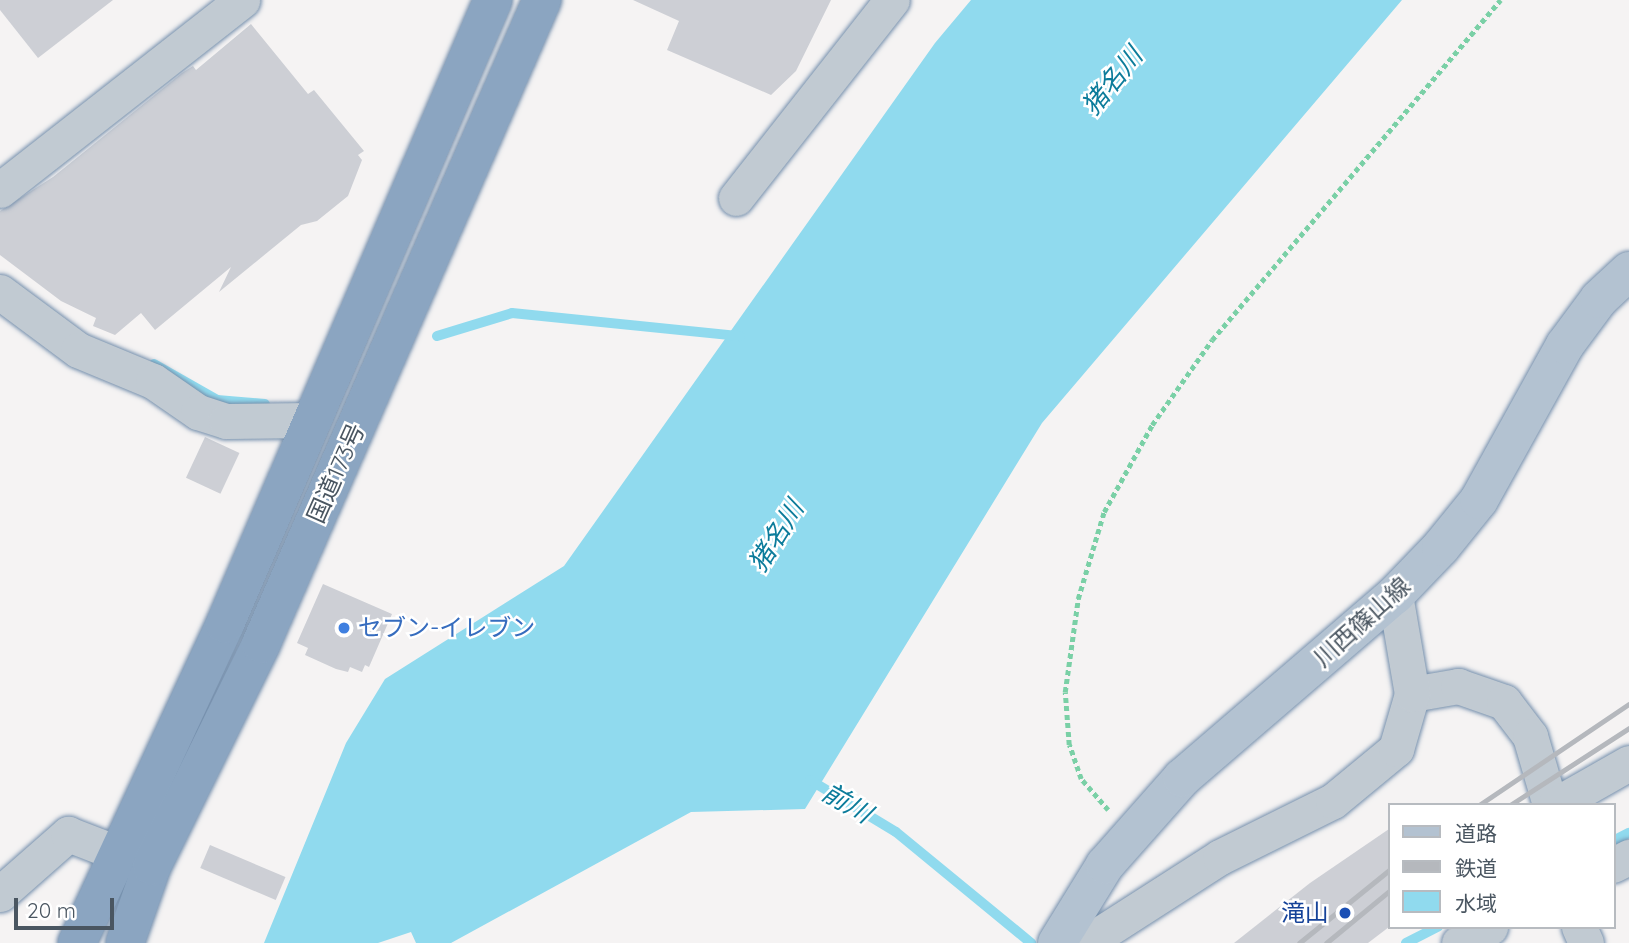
<!DOCTYPE html>
<html>
<head>
<meta charset="utf-8">
<style>
  body { margin:0 }
  #map { position:relative; width:1629px; height:943px; overflow:hidden; background:#f5f3f3; font-family:Quicksand,"Noto Sans JP",sans-serif }
  div>[style] { position:absolute }
  [style*='--x'] { left:calc(var(--x)*1px); top:calc(var(--y)*1px); width:calc(var(--w)*1px); rotate:calc(var(--a)*1deg) }
  .water>* { inset:0; background:#90daee }
  .stream>* { height:10px; margin:-5px; padding:0 5px; transform-origin:5px; border-radius:5px; background:#90daee }
  .building>* { inset:0; background:#cdcfd5; transform-origin:0 0 }
  .path>* { height:4.5px; margin-top:-2.25px; transform-origin:0; background:repeating-linear-gradient(90deg,#7ad0a6 0 5px,transparent 0 8.5px) }
  .roads { filter:drop-shadow(0 0 2px #7690ad) drop-shadow(0 0 2px #7690ad) }
  .street>* { height:35px; margin:-17.5px; padding:0 17.5px; transform-origin:17.5px; border-radius:17.5px; background:#c1cad2 }
  .primary>* { height:38px; margin:-19px; padding:0 19px; transform-origin:19px; border-radius:19px; background:#b3c2d1 }
  .highway>* { height:38px; margin:-19px; padding:0 19px; transform-origin:19px; border-radius:19px; background:#8ba5c1 }
  .rail>* { height:5px; margin:-2.5px; padding:0 2.5px; transform-origin:2.5px; border-radius:2.5px; background:#b5b8bd }
  .dots>* { width:19px; height:19px; translate:-50% -50%; box-sizing:border-box; border:4px solid #fff; border-radius:50% }
  span { translate:-50% -50%; white-space:nowrap; text-align:center; line-height:1.15; -webkit-text-stroke:5px #fff; paint-order:stroke }
  .street-label { font-size:24px; color:#4a5661 }
  .shop-label { font-size:24px; color:#366cbe }
  .left { translate:0 -50%; text-align:left }
  .transit-label { font-size:24px; color:#164399 }
  .right { translate:-100% -50%; text-align:right }
  .water-label { font-size:26px; color:#0c7c9b; font-style:italic }
  .legend { position:absolute; left:1388px; top:803px; width:228px; height:126px; box-sizing:border-box; background:#fff; border:2px solid #b7bbc0; margin:0; padding:9px 12px; list-style:none; font-size:21px; color:#4a5661 }
  .legend li { display:flex; align-items:center; gap:14px; height:35px }
  .legend b { width:35px; border:2px solid #b7bbc0 }
  .scale { position:absolute; left:14px; top:898px; width:100px; height:32px; box-sizing:border-box; border:4px solid #4a5661; border-top:0; padding-left:9px; font-size:21px; line-height:24px; white-space:nowrap; color:#4a5661; -webkit-text-stroke:5px #fff; paint-order:stroke }
</style>
</head>
<body>
<div id="map">
  <div class="water">
    <div style="clip-path:polygon(971px 0,1402px 0,1042px 423px,805px 809px,691px 812px,451px 943px,416px 943px,411px 932px,378px 943px,264px 943px,346px 743px,385px 679px,564px 566px,935px 43px)"></div>
  </div>
  <div class="stream">
    <div style="--x:437;--y:336;--w:78;--a:-17"></div>
    <div style="--x:512;--y:313;--w:229;--a:5.8"></div>
    <div style="--x:154;--y:364;--w:73;--a:29.7"></div>
    <div style="--x:217;--y:400;--w:48;--a:4.8"></div>
    <div style="--x:810;--y:780;--w:100;--a:31.2"></div>
    <div style="--x:896;--y:832;--w:175;--a:39.4"></div>
    <div style="--x:1613;--y:841;--w:18;--a:-27"></div>
    <div style="--x:1406;--y:943;--w:36;--a:-27"></div>
  </div>
  <div class="building">
    <div style="clip-path:polygon(0 0,113px 0,38px 58px,0 10px)"></div>
    <div style="clip-path:polygon(633px 0,831px 0,796px 71px,771px 95px,667px 50px,679px 21px)"></div>
    <div style="clip-path:polygon(251px 24px,308px 94px,314px 90px,364px 151px,358px 155px,362px 160px,348px 196px,317px 221px,301px 225px,219px 292px,231px 267px,155px 330px,141px 313px,115px 335px,93px 326px,96px 318px,61px 301px,0 255px,0 211px,53px 177px,182px 73px,193px 66px,196px 70px)"></div>
    <div style="left:205px;top:437px;width:38px;height:45px;rotate:25deg"></div>
    <div style="clip-path:polygon(323px 584px,392px 614px,369px 667px,365px 665px,362px 672px,350px 667px,348px 672px,336px 669px,305px 655px,308px 648px,297px 643px)"></div>
    <div style="clip-path:polygon(1389px 829px,1389px 927px,1368px 943px,1234px 943px,1310px 883px)"></div>
    <div style="left:210px;top:845px;width:82px;height:25px;rotate:23deg"></div>
  </div>
  <div class="path">
    <div style="--x:1108;--y:810;--w:41;--a:-131.1"></div>
    <div style="--x:1081;--y:779;--w:36;--a:-109"></div>
    <div style="--x:1069;--y:745;--w:53;--a:-94.3"></div>
    <div style="--x:1065;--y:692;--w:94;--a:-82"></div>
    <div style="--x:1078;--y:599;--w:91;--a:-73.4"></div>
    <div style="--x:1104;--y:512;--w:99;--a:-61.1"></div>
    <div style="--x:1152;--y:425;--w:104;--a:-54.8"></div>
    <div style="--x:1212;--y:340;--w:446;--a:-49.7"></div>
  </div>
  <div class="roads">
    <div class="street">
      <div style="--x:0;--y:190;--w:308;--a:-38.1"></div>
      <div style="--x:736;--y:198;--w:252;--a:-51.8"></div>
      <div style="--x:0;--y:292;--w:97;--a:36.6"></div>
      <div style="--x:78;--y:350;--w:81;--a:22.5"></div>
      <div style="--x:153;--y:381;--w:55;--a:34.6"></div>
      <div style="--x:198;--y:412;--w:29;--a:18"></div>
      <div style="--x:226;--y:421;--w:87;--a:-0.7"></div>
      <div style="--x:1412;--y:694;--w:47;--a:-9.9"></div>
      <div style="--x:1458;--y:686;--w:49;--a:19.2"></div>
      <div style="--x:1504;--y:702;--w:43;--a:52.6"></div>
      <div style="--x:1530;--y:736;--w:72;--a:73.8"></div>
      <div style="--x:1555;--y:805;--w:85;--a:-29.6"></div>
      <div style="--x:1613;--y:865;--w:18;--a:-27"></div>
      <div style="--x:0;--y:894;--w:91;--a:-41.4"></div>
      <div style="--x:68;--y:834;--w:80;--a:21.1"></div>
      <div style="--x:1579;--y:927;--w:17;--a:66"></div>
      <div style="--x:1086;--y:943;--w:159;--a:-32.7"></div>
      <div style="--x:1220;--y:857;--w:126;--a:-26.4"></div>
      <div style="--x:1333;--y:801;--w:82;--a:-39.5"></div>
      <div style="--x:1396;--y:749;--w:57;--a:-73.8"></div>
      <div style="--x:1412;--y:694;--w:100;--a:-99.7"></div>
      <div style="--x:1459;--y:943;--w:35;--a:-27"></div>
    </div>
    <div class="primary">
      <div style="--x:1057;--y:943;--w:92;--a:-58.4"></div>
      <div style="--x:1105;--y:865;--w:116;--a:-48.5"></div>
      <div style="--x:1182;--y:778;--w:281;--a:-40.7"></div>
      <div style="--x:1395;--y:595;--w:66;--a:-46.2"></div>
      <div style="--x:1441;--y:547;--w:60;--a:-51"></div>
      <div style="--x:1479;--y:500;--w:177;--a:-61"></div>
      <div style="--x:1565;--y:345;--w:57;--a:-53.5"></div>
      <div style="--x:1599;--y:299;--w:41;--a:-43"></div>
    </div>
    <div class="highway">
      <div style="--x:77;--y:943;--w:352;--a:-65.1"></div>
      <div style="--x:225;--y:624;--w:679;--a:-66.76"></div>
      <div style="--x:125;--y:943;--w:82;--a:-70.7"></div>
      <div style="--x:152;--y:866;--w:247;--a:-63.8"></div>
      <div style="--x:261;--y:644;--w:703;--a:-66.43"></div>
    </div>
  </div>
  <div class="rail">
    <div style="--x:1479;--y:805;--w:181;--a:-34"></div>
    <div style="--x:1510;--y:805;--w:142;--a:-32.9"></div>
    <div style="--x:1299;--y:943;--w:116;--a:-39"></div>
    <div style="--x:1326;--y:943;--w:82;--a:-39.5"></div>
  </div>
  <div class="dots">
    <div style="left:344px;top:628px;background:#3f7fe0"></div>
    <div style="left:1345px;top:913px;background:#1a4fb4"></div>
  </div>
  <div class="street-label">
    <span style="left:336px;top:473px;rotate:-66deg">国道173号</span>
    <span style="left:1362px;top:622px;rotate:-42deg">川西篠山線</span>
  </div>
  <div class="shop-label">
    <span class="left" style="left:358px;top:628px">セブン-イレブン</span>
  </div>
  <div class="transit-label">
    <span class="right" style="left:1329px;top:913px">滝山</span>
  </div>
  <div class="water-label">
    <span style="left:1112px;top:81px;rotate:-51deg">猪名川</span>
    <span style="left:776px;top:536px;rotate:-58deg">猪名川</span>
    <span style="left:847px;top:803px;rotate:30deg">前川</span>
  </div>
  <ul class="legend">
  <li><b style="height:9px;background:#b3c2d1"></b>道路</li>
  <li><b style="height:9px;background:#b5b8bd"></b>鉄道</li>
  <li><b style="height:19px;background:#90daee"></b>水域</li>
  </ul>
  <div class="scale">20 m</div>
</div>
</body>
</html>
